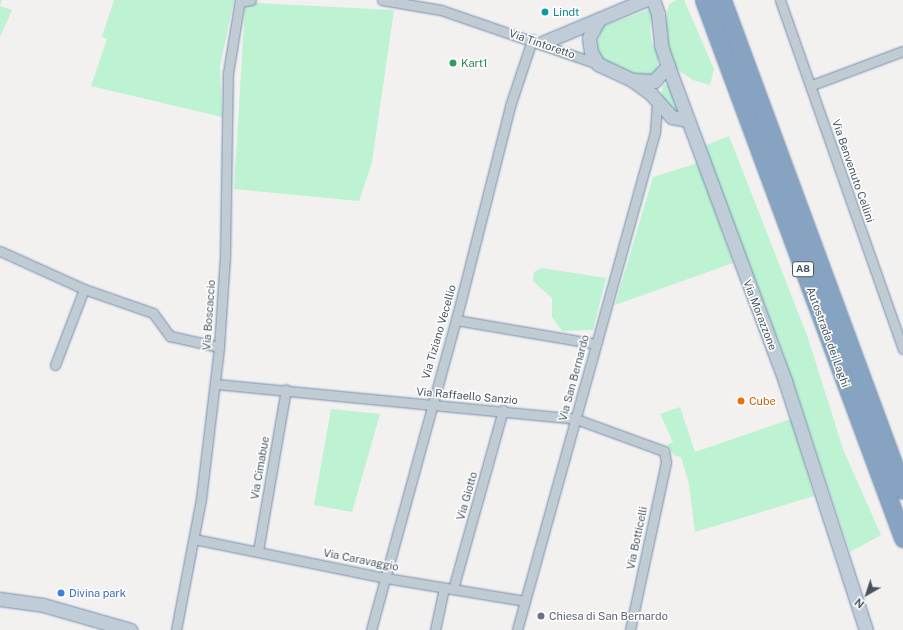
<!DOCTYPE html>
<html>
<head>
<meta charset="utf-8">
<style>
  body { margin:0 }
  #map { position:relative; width:903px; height:630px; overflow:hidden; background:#f3f0f0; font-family:"Public Sans",sans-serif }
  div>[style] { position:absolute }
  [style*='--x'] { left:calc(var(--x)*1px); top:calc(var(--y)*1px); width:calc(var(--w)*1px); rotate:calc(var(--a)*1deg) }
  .green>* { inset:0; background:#bdf2d2 }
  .roads { filter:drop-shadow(0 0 1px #718ead) drop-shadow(0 0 1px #718ead) }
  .street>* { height:9px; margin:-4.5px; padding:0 4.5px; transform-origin:4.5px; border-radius:4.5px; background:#c0cbd3 }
  .secondary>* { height:13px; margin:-6.5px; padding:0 6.5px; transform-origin:6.5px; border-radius:6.5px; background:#c0ccd8 }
  .highway>* { height:17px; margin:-8.5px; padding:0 8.5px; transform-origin:8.5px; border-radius:8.5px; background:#86a3c1 }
  .dots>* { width:11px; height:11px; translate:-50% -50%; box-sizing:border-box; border:2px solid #fff; border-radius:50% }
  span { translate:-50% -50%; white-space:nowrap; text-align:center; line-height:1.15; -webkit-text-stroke:3px #fff; paint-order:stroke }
  .shield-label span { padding:1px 3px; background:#fff; border:1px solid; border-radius:3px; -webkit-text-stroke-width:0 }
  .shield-label { font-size:10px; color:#47545f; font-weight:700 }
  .culture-label { font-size:11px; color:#0d838f }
  .left { translate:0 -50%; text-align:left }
  .street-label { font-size:11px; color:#47545f }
  .leisure-label { font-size:11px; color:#27864d }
  .food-label { font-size:11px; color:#c56008 }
  .shop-label { font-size:11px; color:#366cbe }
  .worship-label { font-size:11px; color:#5b616d }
  .north { position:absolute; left:847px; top:574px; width:40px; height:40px; -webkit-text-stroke:3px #fff; paint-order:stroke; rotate:219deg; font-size:11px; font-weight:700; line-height:16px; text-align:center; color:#47545f }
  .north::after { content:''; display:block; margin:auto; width:14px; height:18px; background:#47545f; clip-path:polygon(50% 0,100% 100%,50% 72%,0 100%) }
</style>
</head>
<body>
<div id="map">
  <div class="green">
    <div style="clip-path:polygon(0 0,2px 0,0 6px,12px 10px,0 37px)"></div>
    <div style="clip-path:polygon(114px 0,234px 0,220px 66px,222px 117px,91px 86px,107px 39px,102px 37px)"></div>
    <div style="clip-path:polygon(677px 0,684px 0,714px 69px,710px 85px,693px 80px,675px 68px,667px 53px,664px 31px,669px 4px)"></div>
    <div style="clip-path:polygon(256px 3px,394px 10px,372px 162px,359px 201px,234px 189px,245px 8px)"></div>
    <div style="clip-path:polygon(650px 9px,653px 14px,650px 26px,651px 39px,658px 56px,658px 71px,647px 80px,602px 61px,596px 49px,602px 27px)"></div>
    <div style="clip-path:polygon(663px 84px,670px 86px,679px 110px,676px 115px,660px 101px)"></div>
    <div style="clip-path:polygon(729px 136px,808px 338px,843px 449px,881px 535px,850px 552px,785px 358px,704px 146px)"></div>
    <div style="clip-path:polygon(698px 163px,733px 263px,615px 305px,653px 177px)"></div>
    <div style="clip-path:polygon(542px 268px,606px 278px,593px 330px,562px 331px,552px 317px,552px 298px,533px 281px,534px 272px)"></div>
    <div style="clip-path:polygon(680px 407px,695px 452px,791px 419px,814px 496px,695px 532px,689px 484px,681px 457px,675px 456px,667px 445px,673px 442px,660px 414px)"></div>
    <div style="clip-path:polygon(331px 409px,380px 414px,352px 512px,314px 505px)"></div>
  </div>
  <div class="roads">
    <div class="street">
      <div style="--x:382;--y:0;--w:60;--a:9.6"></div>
      <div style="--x:441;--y:10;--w:166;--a:19"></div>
      <div style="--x:780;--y:0;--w:370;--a:70.6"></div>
      <div style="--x:240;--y:2;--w:11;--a:-10"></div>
      <div style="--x:812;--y:85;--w:97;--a:-20.5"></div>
      <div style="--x:0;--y:251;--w:92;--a:24.3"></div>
      <div style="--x:84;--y:289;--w:73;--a:19.2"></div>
      <div style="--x:153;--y:313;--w:29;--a:54"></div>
      <div style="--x:170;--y:336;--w:50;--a:12.7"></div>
      <div style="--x:456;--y:320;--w:142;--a:9.7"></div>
      <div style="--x:55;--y:365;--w:81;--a:-69.1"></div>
      <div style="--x:215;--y:384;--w:363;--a:5.5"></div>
      <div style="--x:576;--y:419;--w:94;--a:20"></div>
      <div style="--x:664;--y:451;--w:11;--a:80"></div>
      <div style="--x:666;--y:462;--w:172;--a:102.1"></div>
      <div style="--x:194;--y:539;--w:196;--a:11.5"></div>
      <div style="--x:386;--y:578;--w:141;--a:9.4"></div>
      <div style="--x:258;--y:551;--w:164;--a:-80.2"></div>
      <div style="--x:453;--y:589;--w:186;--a:-74.4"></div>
      <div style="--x:176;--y:630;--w:133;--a:-79.2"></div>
      <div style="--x:201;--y:499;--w:153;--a:-83.2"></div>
      <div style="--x:219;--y:347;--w:90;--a:-86.2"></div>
      <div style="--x:225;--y:257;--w:184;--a:-89.1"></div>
      <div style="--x:228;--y:73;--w:74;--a:-80.7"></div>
      <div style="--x:371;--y:630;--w:321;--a:-74.7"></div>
      <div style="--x:456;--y:320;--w:221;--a:-75.8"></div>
      <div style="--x:510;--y:106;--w:70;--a:-71.6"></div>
      <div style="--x:435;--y:630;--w:43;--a:-77.9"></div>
      <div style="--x:517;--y:630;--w:517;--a:-74.51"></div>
      <div style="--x:655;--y:132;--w:29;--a:-86"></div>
    </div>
    <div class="secondary">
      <div style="--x:653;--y:0;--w:15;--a:70"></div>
      <div style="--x:658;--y:14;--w:31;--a:84"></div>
      <div style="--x:661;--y:45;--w:22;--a:72"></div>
      <div style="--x:668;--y:66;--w:336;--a:69.6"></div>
      <div style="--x:785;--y:381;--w:262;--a:72"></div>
      <div style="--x:599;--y:19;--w:21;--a:118"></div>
      <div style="--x:589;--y:38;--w:14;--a:82"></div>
      <div style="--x:591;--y:52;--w:14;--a:60"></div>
      <div style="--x:598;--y:64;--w:38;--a:25"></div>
      <div style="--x:632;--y:80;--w:24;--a:36"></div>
      <div style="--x:651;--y:94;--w:31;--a:48"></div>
      <div style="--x:672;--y:117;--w:15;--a:11"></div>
      <div style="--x:542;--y:43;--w:112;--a:-22.7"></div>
      <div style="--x:634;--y:80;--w:20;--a:3"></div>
      <div style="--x:654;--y:81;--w:21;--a:-47"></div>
      <div style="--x:0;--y:599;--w:43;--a:7.9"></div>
      <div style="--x:43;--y:605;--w:91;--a:16"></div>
    </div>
    <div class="highway">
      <div style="--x:704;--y:0;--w:574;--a:69.7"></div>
      <div style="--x:722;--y:0;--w:522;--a:69.73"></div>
    </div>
  </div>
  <div class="dots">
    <div style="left:545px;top:12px;background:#0f9aa8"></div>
    <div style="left:453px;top:63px;background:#2e9e5b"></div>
    <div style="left:741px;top:401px;background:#e8710a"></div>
    <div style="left:61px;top:593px;background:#3f7fe0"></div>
    <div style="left:541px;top:616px;background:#6b7280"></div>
  </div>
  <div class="shield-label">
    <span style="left:803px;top:269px">A8</span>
  </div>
  <div class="culture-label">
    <span class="left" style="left:553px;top:12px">Lindt</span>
  </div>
  <div class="street-label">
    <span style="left:542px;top:44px;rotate:19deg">Via Tintoretto</span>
    <span style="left:853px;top:171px;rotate:71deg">Via Benvenuto Cellini</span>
    <span style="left:209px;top:315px;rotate:-86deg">Via Boscaccio</span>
    <span style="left:760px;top:315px;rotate:69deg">Via Morazzone</span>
    <span style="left:439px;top:332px;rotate:-74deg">Via Tiziano Vecellio</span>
    <span style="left:828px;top:337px;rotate:70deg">Autostrada dei Laghi</span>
    <span style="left:574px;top:378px;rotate:-75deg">Via San Bernardo</span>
    <span style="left:467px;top:396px;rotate:5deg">Via Raffaello Sanzio</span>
    <span style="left:260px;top:468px;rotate:-80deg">Via Cimabue</span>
    <span style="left:467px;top:496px;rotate:-74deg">Via Giotto</span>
    <span style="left:637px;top:538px;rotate:-78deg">Via Botticelli</span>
    <span style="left:361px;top:560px;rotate:11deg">Via Caravaggio</span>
  </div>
  <div class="leisure-label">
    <span class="left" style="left:461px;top:63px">Kart1</span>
  </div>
  <div class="food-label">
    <span class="left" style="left:749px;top:401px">Cube</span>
  </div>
  <div class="shop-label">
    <span class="left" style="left:69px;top:593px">Divina park</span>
  </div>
  <div class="worship-label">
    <span class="left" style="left:549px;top:616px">Chiesa di San Bernardo</span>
  </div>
  <div class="north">N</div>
</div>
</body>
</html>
